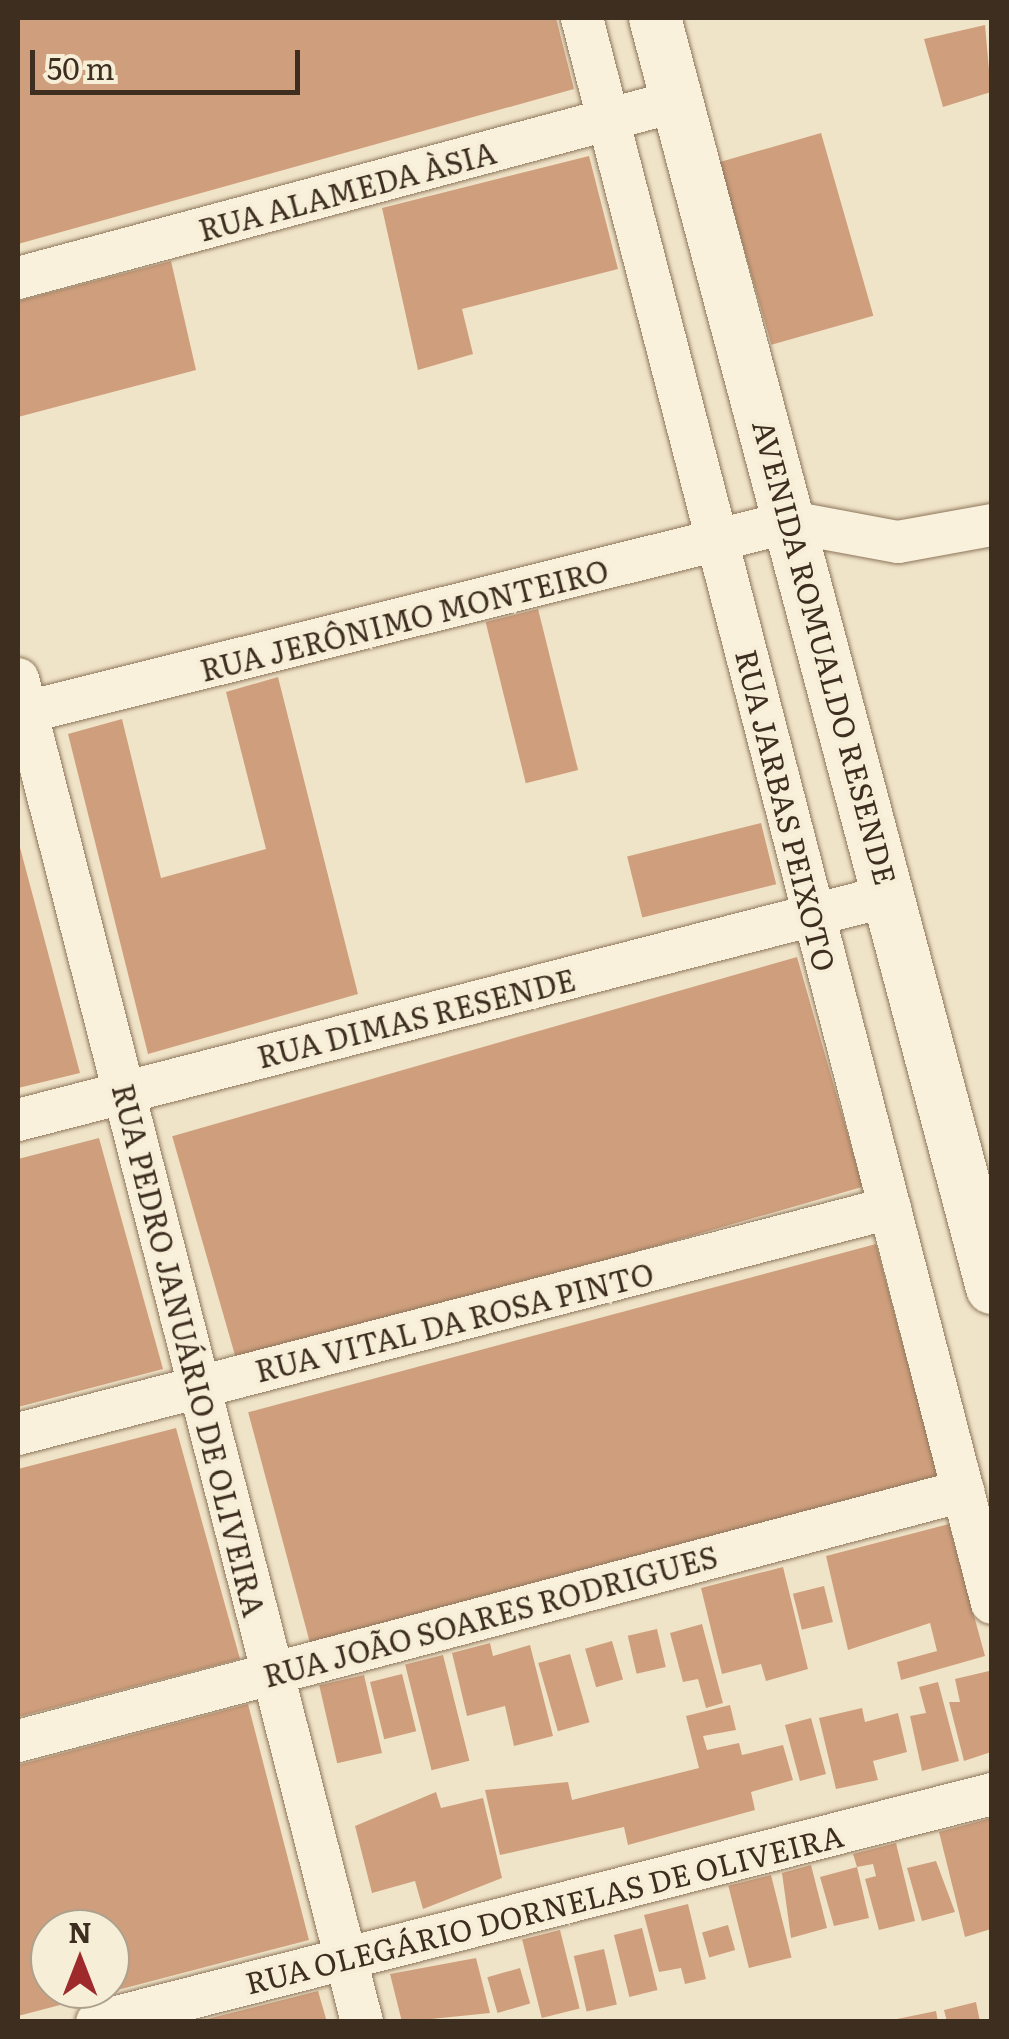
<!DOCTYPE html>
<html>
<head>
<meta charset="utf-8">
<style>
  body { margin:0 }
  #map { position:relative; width:1009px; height:2039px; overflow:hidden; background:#f0e4c8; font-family:Literata,serif }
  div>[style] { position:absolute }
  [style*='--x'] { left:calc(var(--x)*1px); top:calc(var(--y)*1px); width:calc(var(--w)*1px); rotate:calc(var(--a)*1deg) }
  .building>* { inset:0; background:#cf9f7d; transform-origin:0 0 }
  .roads { filter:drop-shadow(0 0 2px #8d765c) drop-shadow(0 0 2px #8d765c) }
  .minor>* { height:42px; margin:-21px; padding:0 21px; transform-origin:21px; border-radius:21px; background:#faf1dc }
  .tertiary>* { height:52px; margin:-26px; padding:0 26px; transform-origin:26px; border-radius:26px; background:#faf1dc }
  span { translate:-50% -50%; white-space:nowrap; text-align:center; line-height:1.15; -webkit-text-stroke:8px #f7eed8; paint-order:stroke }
  .street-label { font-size:30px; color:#3d2e20 }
  .frame { position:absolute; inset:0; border:20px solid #3d2e20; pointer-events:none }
  .north { position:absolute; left:30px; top:1909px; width:100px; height:100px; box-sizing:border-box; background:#f7eed8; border:2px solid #ada18e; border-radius:50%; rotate:0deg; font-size:28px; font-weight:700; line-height:40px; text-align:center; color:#3d2e20 }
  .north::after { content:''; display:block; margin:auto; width:35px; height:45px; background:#9e2a2b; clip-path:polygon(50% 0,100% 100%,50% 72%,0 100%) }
  .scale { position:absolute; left:30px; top:50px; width:270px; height:45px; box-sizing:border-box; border:5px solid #3d2e20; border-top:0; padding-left:12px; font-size:30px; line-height:35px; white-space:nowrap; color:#3d2e20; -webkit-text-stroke:8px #f7eed8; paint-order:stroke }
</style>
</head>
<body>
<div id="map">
  <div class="building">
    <div style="clip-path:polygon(18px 18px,556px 18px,574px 89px,18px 244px)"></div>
    <div style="clip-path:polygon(985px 25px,991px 92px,943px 107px,924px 39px)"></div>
    <div style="left:821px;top:133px;width:190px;height:106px;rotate:74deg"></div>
    <div style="clip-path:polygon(589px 156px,618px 269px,462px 309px,473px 354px,418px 370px,382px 208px)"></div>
    <div style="clip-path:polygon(171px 261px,196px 370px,18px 417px,18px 301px)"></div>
    <div style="left:538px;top:609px;width:166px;height:54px;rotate:76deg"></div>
    <div style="clip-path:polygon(278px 677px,358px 994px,148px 1054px,68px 734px,122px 719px,161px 878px,266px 849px,226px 692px)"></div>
    <div style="left:761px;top:823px;width:63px;height:138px;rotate:76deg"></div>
    <div style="clip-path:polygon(18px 840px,80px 1073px,18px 1088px)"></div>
    <div style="left:797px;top:957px;width:239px;height:650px;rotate:74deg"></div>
    <div style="clip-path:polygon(99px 1138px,163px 1369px,18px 1407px,18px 1159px)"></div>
    <div style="left:876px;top:1244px;width:240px;height:650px;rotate:75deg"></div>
    <div style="clip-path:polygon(176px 1428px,240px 1659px,18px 1717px,18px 1469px)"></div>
    <div style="clip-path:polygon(949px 1524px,985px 1656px,901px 1680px,897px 1662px,937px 1651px,930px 1623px,848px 1650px,826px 1556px)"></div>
    <div style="clip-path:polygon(783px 1567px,808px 1669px,766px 1681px,761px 1664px,722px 1674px,701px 1588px)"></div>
    <div style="left:824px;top:1586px;width:37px;height:32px;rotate:76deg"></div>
    <div style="clip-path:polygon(702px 1624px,723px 1703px,706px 1708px,698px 1679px,683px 1682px,670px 1633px)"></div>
    <div style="left:657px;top:1629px;width:39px;height:30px;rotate:77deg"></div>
    <div style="left:612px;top:1641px;width:40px;height:28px;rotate:74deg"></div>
    <div style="clip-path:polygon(490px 1643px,493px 1656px,530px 1645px,553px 1736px,514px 1746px,505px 1706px,467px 1716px,452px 1653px)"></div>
    <div style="left:570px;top:1654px;width:71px;height:33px;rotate:74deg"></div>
    <div style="left:443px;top:1655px;width:109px;height:39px;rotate:76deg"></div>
    <div style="clip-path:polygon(989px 1671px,991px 1752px,964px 1761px,949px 1702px,960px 1702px,955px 1679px)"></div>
    <div style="left:402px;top:1674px;width:59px;height:33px;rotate:76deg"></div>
    <div style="left:364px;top:1675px;width:80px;height:46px;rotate:77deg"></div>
    <div style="clip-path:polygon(938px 1682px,959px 1761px,922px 1771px,910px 1716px,926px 1713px,919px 1687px)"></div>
    <div style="clip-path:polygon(evenodd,248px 1704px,309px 1940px,18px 2016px,18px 1765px,248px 1704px,50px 1929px,110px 1929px,110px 1989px,50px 1989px,50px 1929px)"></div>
    <div style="clip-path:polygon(730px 1705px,736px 1730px,703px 1736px,707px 1750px,739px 1743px,742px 1755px,783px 1745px,793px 1780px,751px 1792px,755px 1810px,628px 1845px,624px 1827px,500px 1855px,485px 1790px,568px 1782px,572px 1800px,699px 1768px,686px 1716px)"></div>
    <div style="clip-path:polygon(862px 1708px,865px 1722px,898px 1713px,907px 1752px,873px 1761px,878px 1780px,836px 1789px,819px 1718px)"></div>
    <div style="left:811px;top:1718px;width:58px;height:27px;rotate:75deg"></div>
    <div style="clip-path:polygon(436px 1792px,441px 1808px,483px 1798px,502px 1878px,423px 1909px,415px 1881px,372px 1893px,355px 1826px)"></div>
    <div style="clip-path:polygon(991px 1818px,991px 1929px,965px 1937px,939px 1832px)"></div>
    <div style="clip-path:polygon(896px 1843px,915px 1921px,879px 1930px,865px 1879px,876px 1876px,873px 1864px,857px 1867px,869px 1918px,834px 1926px,820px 1877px,857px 1867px,853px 1854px)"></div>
    <div style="clip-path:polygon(936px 1861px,955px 1912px,922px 1921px,907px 1868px)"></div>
    <div style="clip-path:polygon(811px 1865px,827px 1928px,791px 1938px,782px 1873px)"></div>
    <div style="left:771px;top:1875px;width:85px;height:44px;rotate:76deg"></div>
    <div style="clip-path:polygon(688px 1904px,706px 1979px,685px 1984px,681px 1968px,659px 1972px,644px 1915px)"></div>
    <div style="left:728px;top:1925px;width:26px;height:27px;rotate:74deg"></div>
    <div style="left:642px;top:1928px;width:64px;height:29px;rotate:76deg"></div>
    <div style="left:560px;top:1930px;width:81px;height:39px;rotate:76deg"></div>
    <div style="left:604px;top:1949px;width:57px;height:31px;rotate:77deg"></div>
    <div style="clip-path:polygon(476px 1958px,490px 2013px,402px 2022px,390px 1974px)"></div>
    <div style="left:520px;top:1968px;width:37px;height:34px;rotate:74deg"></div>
    <div style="clip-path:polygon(318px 1991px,327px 2022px,204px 2022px,203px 2020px)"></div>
    <div style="clip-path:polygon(976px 2002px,980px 2022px,947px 2022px,944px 2010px)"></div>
    <div style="clip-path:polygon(936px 2011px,938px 2022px,892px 2022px,892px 2020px)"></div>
  </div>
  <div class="roads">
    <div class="minor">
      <div style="--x:582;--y:18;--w:1637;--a:75.5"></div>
      <div style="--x:18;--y:278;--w:682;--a:-15.03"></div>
      <div style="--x:18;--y:679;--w:1386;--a:75.63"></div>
      <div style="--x:18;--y:714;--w:796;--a:-13.97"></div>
      <div style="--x:790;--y:522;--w:110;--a:10.5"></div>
      <div style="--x:898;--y:542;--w:96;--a:-10.3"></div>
      <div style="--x:18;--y:1120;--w:902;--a:-14.45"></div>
      <div style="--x:18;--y:1434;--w:901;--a:-14.53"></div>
      <div style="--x:18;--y:1741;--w:978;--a:-14.82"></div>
      <div style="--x:97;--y:2022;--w:924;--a:-14.29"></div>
    </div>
    <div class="tertiary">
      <div style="--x:655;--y:18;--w:1314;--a:75.14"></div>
    </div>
  </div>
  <div class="street-label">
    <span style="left:347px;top:190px;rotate:-15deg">RUA ALAMEDA ÀSIA</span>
    <span style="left:404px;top:619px;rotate:-14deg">RUA JERÔNIMO MONTEIRO</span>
    <span style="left:826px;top:652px;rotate:75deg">AVENIDA ROMUALDO RESENDE</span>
    <span style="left:787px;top:810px;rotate:76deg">RUA JARBAS PEIXOTO</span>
    <span style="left:416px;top:1017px;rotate:-14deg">RUA DIMAS RESENDE</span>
    <span style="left:454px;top:1321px;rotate:-14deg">RUA VITAL DA ROSA PINTO</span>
    <span style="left:190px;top:1350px;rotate:76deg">RUA PEDRO JANUÁRIO DE OLIVEIRA</span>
    <span style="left:490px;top:1615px;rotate:-15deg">RUA JOÃO SOARES RODRIGUES</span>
    <span style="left:544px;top:1908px;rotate:-14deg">RUA OLEGÁRIO DORNELAS DE OLIVEIRA</span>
  </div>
  <div class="frame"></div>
  <div class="north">N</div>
  <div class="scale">50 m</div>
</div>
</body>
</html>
